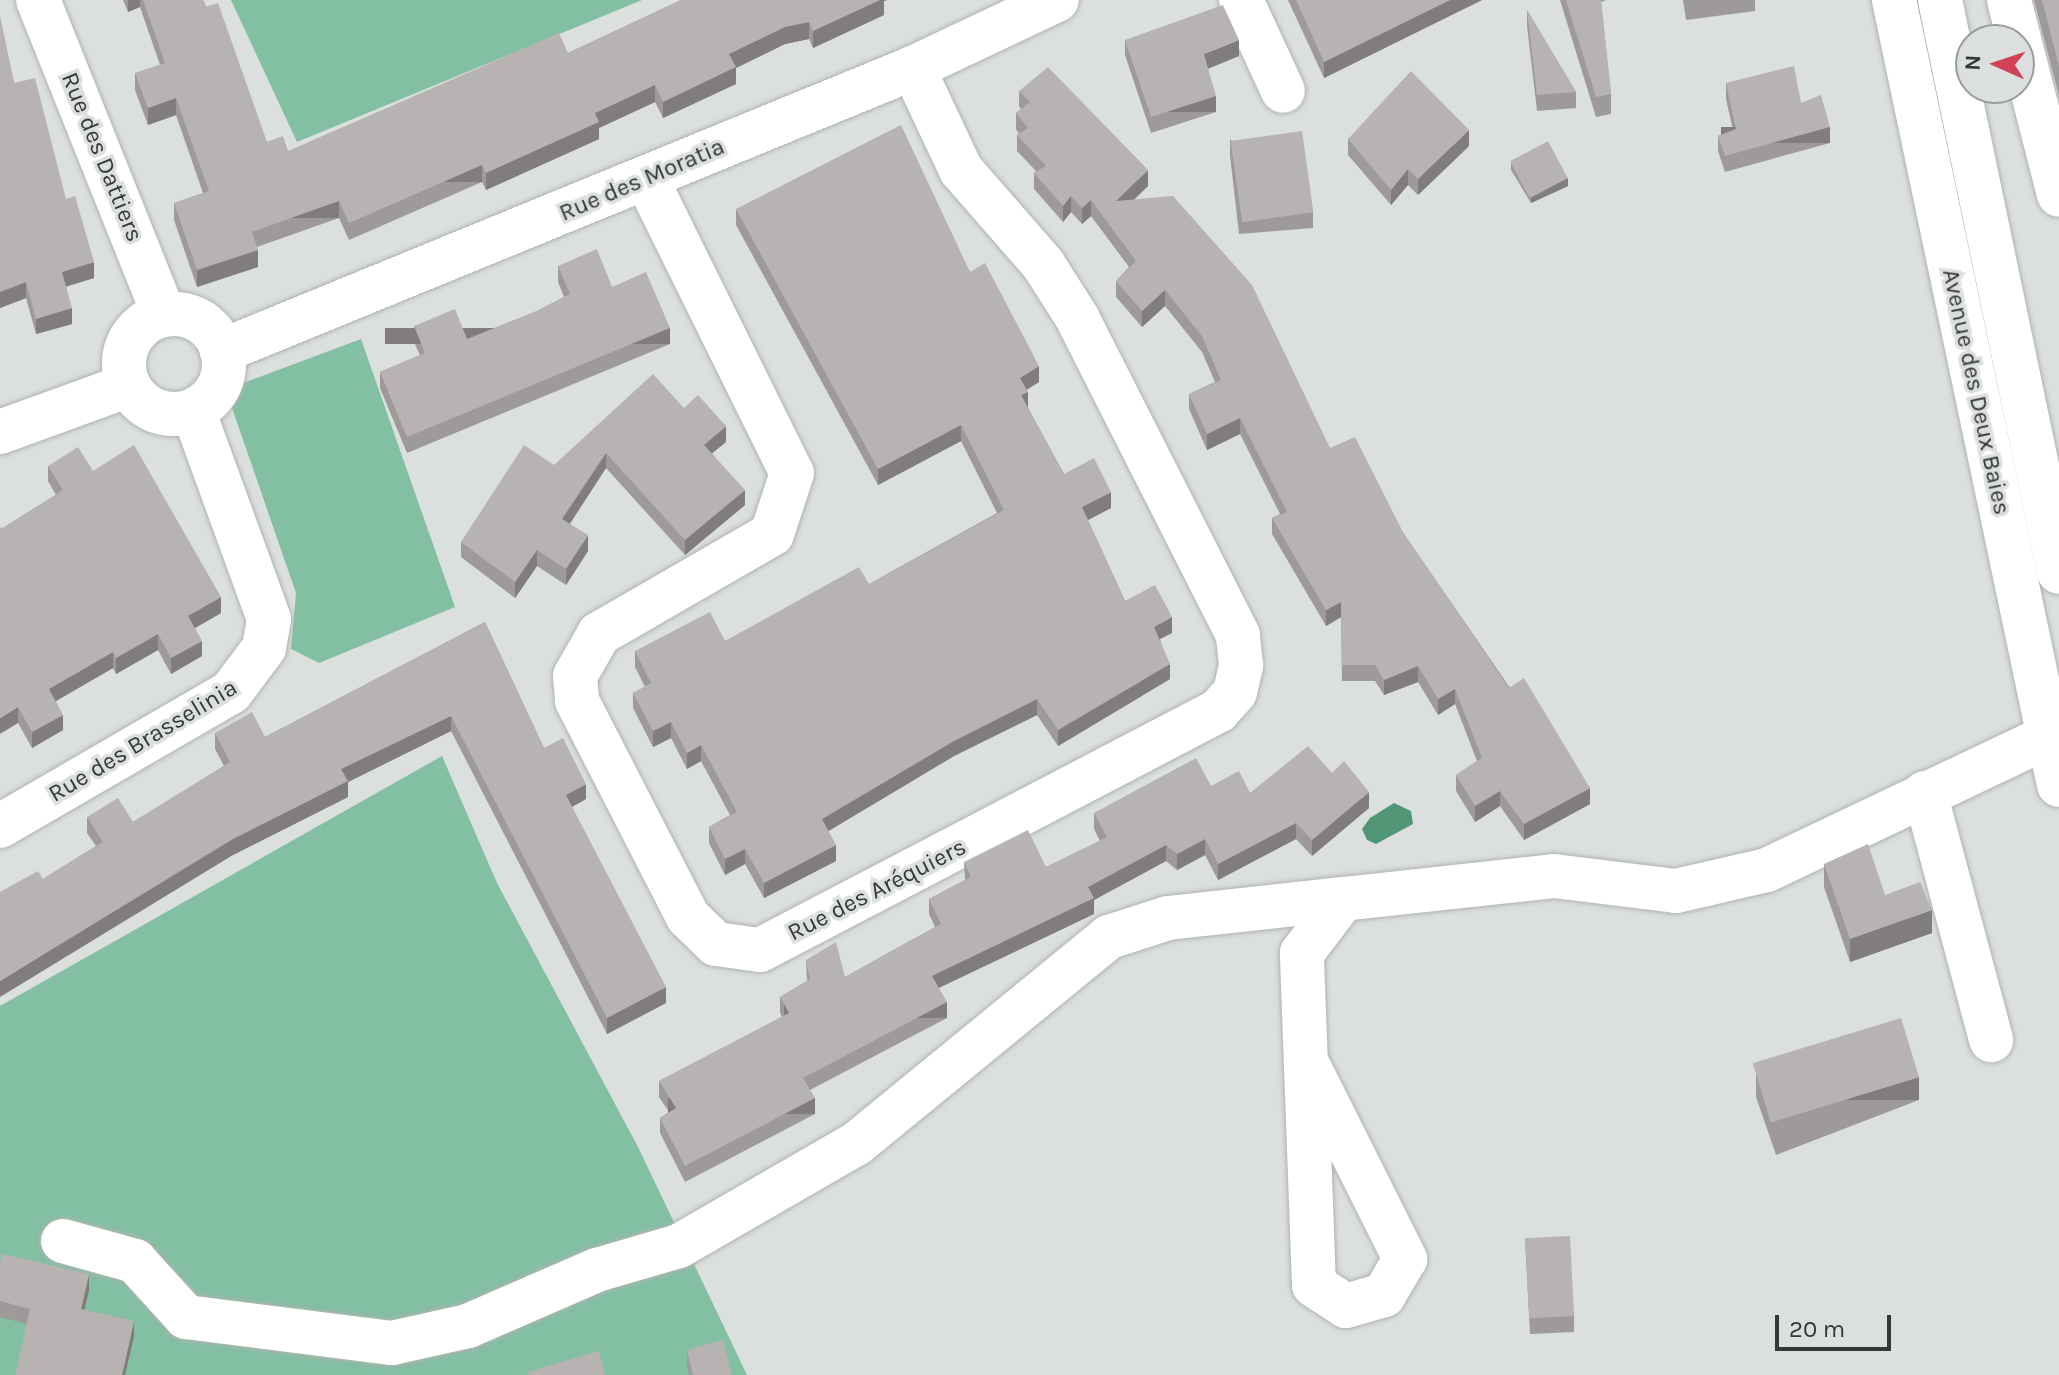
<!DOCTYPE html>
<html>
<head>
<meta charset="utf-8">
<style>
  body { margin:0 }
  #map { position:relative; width:2059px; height:1375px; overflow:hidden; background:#dbdfdd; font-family:Karla,sans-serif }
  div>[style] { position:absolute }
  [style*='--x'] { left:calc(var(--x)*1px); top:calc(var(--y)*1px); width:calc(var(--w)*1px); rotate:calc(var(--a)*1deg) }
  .green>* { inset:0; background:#82bfa3 }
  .water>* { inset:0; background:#529678 }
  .roads { filter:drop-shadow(0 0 2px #afb3b1) drop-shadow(0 0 2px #afb3b1) }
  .minor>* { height:44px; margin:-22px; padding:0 22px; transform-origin:22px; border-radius:22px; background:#fff }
  .minor>.ring { margin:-22px; padding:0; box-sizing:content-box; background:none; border:44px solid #fff; border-radius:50% }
  .major>* { height:44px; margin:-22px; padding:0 22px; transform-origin:22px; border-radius:22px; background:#fff }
  .wall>* { inset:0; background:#9e9a9a }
  .shaded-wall>* { inset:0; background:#817d7d; transform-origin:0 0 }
  .building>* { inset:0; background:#b8b3b3; transform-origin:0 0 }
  span { translate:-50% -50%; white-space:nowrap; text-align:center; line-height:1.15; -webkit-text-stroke:7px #dbdfdd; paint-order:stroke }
  .street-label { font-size:24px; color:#363837 }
  .north { position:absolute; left:1955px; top:24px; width:80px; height:80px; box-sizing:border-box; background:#dbdfdd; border:2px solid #999c9b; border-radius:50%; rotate:273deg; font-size:22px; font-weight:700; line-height:32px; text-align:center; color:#363837 }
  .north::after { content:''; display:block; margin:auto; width:28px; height:36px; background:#d14056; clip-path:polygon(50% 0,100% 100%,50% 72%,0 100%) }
  .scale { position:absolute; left:1775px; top:1315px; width:116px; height:36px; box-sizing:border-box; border:4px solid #363837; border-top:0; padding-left:10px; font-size:24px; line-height:28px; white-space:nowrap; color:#363837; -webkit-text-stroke:6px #dbdfdd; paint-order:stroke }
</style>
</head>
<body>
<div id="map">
  <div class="green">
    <div style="clip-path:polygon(231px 0,642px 0,297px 142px)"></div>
    <div style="clip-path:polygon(361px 339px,455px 607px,319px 663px,291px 649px,296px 593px,231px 405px,243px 383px)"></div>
    <div style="clip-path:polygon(442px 756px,497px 883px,638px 1147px,747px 1375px,0 1375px,0 1006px)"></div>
  </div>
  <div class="water">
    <div style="clip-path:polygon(1394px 803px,1411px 811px,1413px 824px,1376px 844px,1367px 840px,1362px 829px,1370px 818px)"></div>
  </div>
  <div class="roads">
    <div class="minor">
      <div style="--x:38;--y:0;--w:339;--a:68.2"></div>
      <div style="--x:1241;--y:0;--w:100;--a:65.2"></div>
      <div style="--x:2009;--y:0;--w:201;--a:75.6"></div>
      <div style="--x:646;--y:178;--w:329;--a:63.7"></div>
      <div style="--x:792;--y:473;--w:64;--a:108.2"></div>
      <div style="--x:772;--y:534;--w:200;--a:150"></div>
      <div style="--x:599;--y:634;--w:48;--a:119.7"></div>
      <div style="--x:575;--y:676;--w:25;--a:85"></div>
      <div style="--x:577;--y:701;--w:243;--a:62.8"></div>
      <div style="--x:688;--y:917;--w:39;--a:44"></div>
      <div style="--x:716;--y:944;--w:44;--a:7.8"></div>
      <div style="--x:760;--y:950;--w:517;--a:-27.56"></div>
      <div style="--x:1218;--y:711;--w:25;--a:-48"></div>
      <div style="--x:1235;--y:692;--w:28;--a:-77"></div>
      <div style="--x:1241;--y:665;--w:30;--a:-96"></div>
      <div style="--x:1238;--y:635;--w:354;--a:-116.9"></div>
      <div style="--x:1078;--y:319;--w:65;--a:-122.5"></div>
      <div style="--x:1043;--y:264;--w:125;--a:-131.1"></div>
      <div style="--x:961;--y:170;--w:113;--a:-115.2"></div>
      <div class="ring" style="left:124px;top:314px;width:56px;height:56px"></div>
      <div style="--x:222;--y:351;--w:747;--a:-22.27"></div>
      <div style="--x:913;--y:68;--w:159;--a:-25.3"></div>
      <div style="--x:0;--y:432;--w:137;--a:-20"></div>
      <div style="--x:1925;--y:793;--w:256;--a:75"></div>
      <div style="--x:0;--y:826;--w:267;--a:-30.1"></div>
      <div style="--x:231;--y:692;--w:55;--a:-53.1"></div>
      <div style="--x:264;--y:648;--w:29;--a:-80"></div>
      <div style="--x:269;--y:619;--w:222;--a:-110"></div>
      <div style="--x:1309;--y:1067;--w:215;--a:63.4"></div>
      <div style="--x:1405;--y:1259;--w:42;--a:120.3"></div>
      <div style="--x:1384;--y:1295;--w:40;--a:164"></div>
      <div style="--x:1346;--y:1306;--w:38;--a:-147"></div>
      <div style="--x:1314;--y:1285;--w:332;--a:-92.1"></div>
      <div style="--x:1302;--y:953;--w:68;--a:-52.8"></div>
      <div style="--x:1343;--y:899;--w:212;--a:-6.2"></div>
      <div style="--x:1554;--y:876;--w:123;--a:7"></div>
      <div style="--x:1676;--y:891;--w:93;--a:-13"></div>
      <div style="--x:1767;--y:870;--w:312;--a:-25.4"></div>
      <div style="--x:63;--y:1241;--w:75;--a:15.5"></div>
      <div style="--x:135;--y:1261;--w:76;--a:47.7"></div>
      <div style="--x:186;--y:1317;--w:208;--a:7.2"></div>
      <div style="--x:392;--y:1343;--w:78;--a:-12.6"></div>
      <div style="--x:468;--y:1326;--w:141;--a:-23.5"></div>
      <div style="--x:597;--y:1270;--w:85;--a:-16.3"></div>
      <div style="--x:679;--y:1246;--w:204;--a:-30"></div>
      <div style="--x:856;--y:1144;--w:327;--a:-39.3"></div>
      <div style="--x:1109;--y:937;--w:62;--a:-17.9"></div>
      <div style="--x:1168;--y:918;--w:176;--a:-6.2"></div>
    </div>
    <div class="major">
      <div style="--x:1894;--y:0;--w:802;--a:78.13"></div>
      <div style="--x:1940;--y:0;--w:584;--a:78.25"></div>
    </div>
  </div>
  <div class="wall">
    <div style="clip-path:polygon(123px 0,203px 0,267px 142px,288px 151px,568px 53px,681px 0,887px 0,884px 1px,884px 15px,813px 48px,809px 39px,785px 44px,736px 68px,736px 84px,663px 118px,655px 102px,599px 128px,599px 139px,486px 190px,482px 182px,349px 240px,339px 218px,257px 247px,258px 267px,197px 287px,174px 220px,174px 203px,203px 193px,176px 115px,148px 125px,135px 90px,135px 73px,160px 65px,140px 7px,128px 12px)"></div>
    <div style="clip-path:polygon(1288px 0,1482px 0,1324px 78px)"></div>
    <div style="clip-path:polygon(1560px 0,1606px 0,1601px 2px,1611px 94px,1611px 114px,1596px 117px)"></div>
    <div style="clip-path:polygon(1683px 0,1755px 0,1755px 11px,1686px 20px)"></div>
    <div style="clip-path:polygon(2034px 0,2059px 0,2059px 96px)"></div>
    <div style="clip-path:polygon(1527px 10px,1576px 92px,1576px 108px,1537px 111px,1527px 26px)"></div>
    <div style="clip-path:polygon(0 17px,14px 83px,66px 199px,94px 278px,66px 286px,72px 324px,36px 334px,26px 298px,0 308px)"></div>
    <div style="clip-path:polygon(1125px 40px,1239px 56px,1208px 69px,1216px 112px,1151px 133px,1125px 55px)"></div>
    <div style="clip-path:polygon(1726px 83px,1801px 103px,1830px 143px,1725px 172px,1718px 151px,1718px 136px,1733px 130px,1726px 99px)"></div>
    <div style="clip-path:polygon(1019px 91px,1148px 186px,1135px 199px,1330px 448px,1404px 534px,1590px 804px,1524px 840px,1500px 806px,1475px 822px,1456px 791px,1456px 775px,1477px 761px,1455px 704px,1438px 715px,1418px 682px,1384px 695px,1375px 681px,1342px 681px,1341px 617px,1326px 626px,1272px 534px,1272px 518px,1280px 514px,1240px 434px,1207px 450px,1189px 409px,1189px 394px,1215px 382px,1202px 352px,1165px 306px,1142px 327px,1116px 297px,1116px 281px,1129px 267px,1091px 216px,1082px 224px,1071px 212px,1063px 222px,1034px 189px,1034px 173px,1036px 171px,1017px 151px,1017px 135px,1019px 134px,1016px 129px,1016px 113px,1021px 109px,1019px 106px)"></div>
    <div style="clip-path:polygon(1230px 139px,1313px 212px,1313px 228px,1239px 234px,1230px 155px)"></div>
    <div style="clip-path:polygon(1348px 139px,1469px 146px,1418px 195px,1408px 185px,1391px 205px,1348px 155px)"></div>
    <div style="clip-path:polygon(1511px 162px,1568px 186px,1531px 203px,1511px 170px)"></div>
    <div style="clip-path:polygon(736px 209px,970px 272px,1039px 382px,1027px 389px,1028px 408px,1064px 474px,1111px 508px,1088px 520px,1125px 601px,1172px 633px,1160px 639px,1170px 679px,1058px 746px,1037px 715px,954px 756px,828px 831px,836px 861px,764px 898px,745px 864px,725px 875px,709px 843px,709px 827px,730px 815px,701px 761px,687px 769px,671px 738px,653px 747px,633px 708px,633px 693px,645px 687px,635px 667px,635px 651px,725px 641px,869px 584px,997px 513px,961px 441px,878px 485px,736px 225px)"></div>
    <div style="clip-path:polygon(558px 266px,612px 287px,670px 344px,407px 453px,380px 388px,380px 372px,420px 355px,414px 342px,414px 326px,467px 339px,537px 311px,564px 297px,558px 282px)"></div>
    <div style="clip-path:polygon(684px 408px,726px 442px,712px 453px,745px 505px,685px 555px,606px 468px,570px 524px,588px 551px,566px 585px,537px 566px,515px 598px,461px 557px,461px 542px,554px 465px)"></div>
    <div style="clip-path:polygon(48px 466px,93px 471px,221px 613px,195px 628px,202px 656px,171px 674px,158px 650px,116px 674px,113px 668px,56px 701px,63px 730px,32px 748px,18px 723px,1px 529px,56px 495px,48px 481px)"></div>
    <div style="clip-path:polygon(485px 622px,544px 748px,586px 799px,572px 807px,666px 1003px,607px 1034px,451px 731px,348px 782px,348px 797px,233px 855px,43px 879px,96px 846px,87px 833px,87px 817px,133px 822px,224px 766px,215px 749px,215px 733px,265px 737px)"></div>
    <div style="clip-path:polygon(1332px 773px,1369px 808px,1312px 856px,1296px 839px,1218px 880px,1205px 855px,1177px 870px,1166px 861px,1094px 900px,1094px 914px,939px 988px,947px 1018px,810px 1090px,815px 1114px,685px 1182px,660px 1133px,660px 1118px,669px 1112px,659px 1097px,659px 1081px,782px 1017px,780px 1013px,780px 997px,807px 981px,806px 960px,845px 977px,935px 927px,929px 914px,929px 899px,965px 880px,964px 862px,1046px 867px,1100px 841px,1094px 829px,1094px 813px,1211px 786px,1250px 793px)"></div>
    <div style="clip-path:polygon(1824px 864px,1885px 895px,1932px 933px,1850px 962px,1824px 887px)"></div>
    <div style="clip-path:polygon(1756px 1074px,1919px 1100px,1776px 1155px,1756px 1097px)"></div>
    <div style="clip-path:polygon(1525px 1238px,1574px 1316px,1574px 1332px,1530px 1334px)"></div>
    <div style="clip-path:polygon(0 1263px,89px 1290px,84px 1310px,134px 1337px,27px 1324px,0 1317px)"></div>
    <div style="clip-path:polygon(687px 1350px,732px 1375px,689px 1375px,687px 1366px)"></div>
  </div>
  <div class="shaded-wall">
    <div style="clip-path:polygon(128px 0,140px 0,140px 7px,128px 12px)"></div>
    <div style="clip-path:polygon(879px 0,887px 0,884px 1px,884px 15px,813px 48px,813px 31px)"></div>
    <div style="clip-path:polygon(1450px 0,1482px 0,1324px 78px,1324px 62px)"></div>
    <div style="clip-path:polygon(809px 22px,809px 39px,785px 44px,736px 68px,736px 84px,663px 118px,663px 102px,729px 54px,785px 27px)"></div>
    <div style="clip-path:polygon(1239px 40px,1239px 56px,1204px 70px,1204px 54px)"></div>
    <div style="clip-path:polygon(655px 85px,655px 102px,599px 128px,599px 139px,486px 190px,486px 173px,595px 113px)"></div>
    <div style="left:1216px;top:96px;width:16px;height:68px;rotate:90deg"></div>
    <div style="clip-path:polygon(176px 98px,176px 115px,148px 125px,148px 108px)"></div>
    <div style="left:1830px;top:127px;width:16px;height:109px;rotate:90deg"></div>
    <div style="clip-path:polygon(1469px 130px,1469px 146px,1418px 195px,1418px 179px)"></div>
    <div style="left:482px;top:165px;width:17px;height:145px;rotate:90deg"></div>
    <div style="clip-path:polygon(1408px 169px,1408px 185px,1391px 205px,1391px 190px)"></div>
    <div style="clip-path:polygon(1148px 170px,1148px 186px,1116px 216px,1116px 201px)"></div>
    <div style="clip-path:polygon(1568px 178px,1568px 186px,1531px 203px,1531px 195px)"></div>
    <div style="clip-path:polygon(1071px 196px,1071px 212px,1063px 222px,1063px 206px)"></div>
    <div style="clip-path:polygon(1091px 200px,1091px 216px,1082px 224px,1082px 208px)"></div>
    <div style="left:339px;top:201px;width:17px;height:92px;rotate:90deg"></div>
    <div style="clip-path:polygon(258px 250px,258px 267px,197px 287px,197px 270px)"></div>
    <div style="clip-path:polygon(94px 262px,94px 278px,62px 288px,62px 272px)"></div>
    <div style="clip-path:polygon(26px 282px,26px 298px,0 308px,0 292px)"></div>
    <div style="clip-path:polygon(1165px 290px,1165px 306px,1142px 327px,1142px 311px)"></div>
    <div style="clip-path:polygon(72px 308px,72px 324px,36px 334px,36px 319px)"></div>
    <div style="left:670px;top:328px;width:16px;height:285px;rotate:90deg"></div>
    <div style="clip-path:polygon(1039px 366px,1039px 382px,1020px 394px,1020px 378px)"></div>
    <div style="clip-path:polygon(1028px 392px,1028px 408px,1021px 395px)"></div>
    <div style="clip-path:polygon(1240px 418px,1240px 434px,1207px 450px,1207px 434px)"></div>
    <div style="clip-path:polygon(961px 425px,961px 441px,878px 485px,878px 469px)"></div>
    <div style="clip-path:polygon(726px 426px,726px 442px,704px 460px,704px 445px)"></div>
    <div style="clip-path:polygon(606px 453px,606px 468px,562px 535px,562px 519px)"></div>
    <div style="clip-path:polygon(745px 490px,745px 505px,685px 555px,685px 540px)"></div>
    <div style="clip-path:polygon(1111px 492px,1111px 508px,1082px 523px,1082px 507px)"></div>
    <div style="clip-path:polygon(588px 535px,588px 551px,566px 585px,566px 569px)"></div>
    <div style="clip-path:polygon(537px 550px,537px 566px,515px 598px,515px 582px)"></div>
    <div style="clip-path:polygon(221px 597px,221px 613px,188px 632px,188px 616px)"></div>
    <div style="clip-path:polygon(1341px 602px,1341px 617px,1326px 626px,1326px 610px)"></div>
    <div style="clip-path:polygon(1172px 617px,1172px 633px,1154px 642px,1154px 627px)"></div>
    <div style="clip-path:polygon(158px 634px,158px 650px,116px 674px,116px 658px)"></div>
    <div style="clip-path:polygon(202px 641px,202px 656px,171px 674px,171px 658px)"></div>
    <div style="clip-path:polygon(113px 652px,113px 668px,49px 705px,49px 689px)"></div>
    <div style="clip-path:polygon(1170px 664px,1170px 679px,1058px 746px,1058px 730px)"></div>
    <div style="clip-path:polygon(1418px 666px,1418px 682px,1384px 695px,1384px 680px)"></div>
    <div style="clip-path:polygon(1455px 689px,1455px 704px,1438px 715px,1438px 699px)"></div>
    <div style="clip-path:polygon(1037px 699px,1037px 715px,954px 756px,822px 835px,822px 819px,954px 741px)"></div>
    <div style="clip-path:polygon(18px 707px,18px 723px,0 734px,0 718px)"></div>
    <div style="clip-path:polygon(63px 715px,63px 730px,32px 748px,32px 732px)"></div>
    <div style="clip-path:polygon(451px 716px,451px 731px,348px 782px,348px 797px,233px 855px,0 997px,0 981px,341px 769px)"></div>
    <div style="clip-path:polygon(671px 722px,671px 738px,653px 747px,653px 731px)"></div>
    <div style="clip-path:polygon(701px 745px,701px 761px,687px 769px,687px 753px)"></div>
    <div style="clip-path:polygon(586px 784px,586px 799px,566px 810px,566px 795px)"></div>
    <div style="clip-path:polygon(1590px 788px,1590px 804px,1524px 840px,1524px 824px)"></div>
    <div style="clip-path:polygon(1500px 791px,1500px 806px,1475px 822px,1475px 806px)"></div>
    <div style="clip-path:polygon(1369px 792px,1369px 808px,1312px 856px,1312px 840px)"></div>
    <div style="clip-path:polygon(1296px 823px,1296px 839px,1218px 880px,1218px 864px)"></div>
    <div style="clip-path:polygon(1205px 839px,1205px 855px,1177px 870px,1177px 854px)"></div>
    <div style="clip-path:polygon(836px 845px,836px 861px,764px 898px,764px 883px)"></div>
    <div style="clip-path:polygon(1166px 845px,1166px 861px,1094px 900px,1094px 914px,932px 991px,932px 976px,1088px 887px)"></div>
    <div style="clip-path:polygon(745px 849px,745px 864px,725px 875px,725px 859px)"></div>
    <div style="clip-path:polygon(1932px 910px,1932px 933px,1850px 962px,1850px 939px)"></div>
    <div style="clip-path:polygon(666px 987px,666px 1003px,607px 1034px,607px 1018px)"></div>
    <div style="left:947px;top:1002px;width:16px;height:163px;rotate:90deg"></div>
    <div style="left:1919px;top:1077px;width:23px;height:153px;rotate:90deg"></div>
    <div style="left:815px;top:1098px;width:16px;height:147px;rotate:90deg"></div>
    <div style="clip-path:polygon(89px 1274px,89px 1290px,81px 1325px,81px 1309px)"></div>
    <div style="clip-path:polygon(134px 1321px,134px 1337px,125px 1375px,122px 1375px)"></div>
  </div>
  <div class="building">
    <div style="clip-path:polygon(143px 0,203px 0,205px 7px,218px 3px,267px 142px,283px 136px,288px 151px,559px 33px,568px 53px,681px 0,880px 0,813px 31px,809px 22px,785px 27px,729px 54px,736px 67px,663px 102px,655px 85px,595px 113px,599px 122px,486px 173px,482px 165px,349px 223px,339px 201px,252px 232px,258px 250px,197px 270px,174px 203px,209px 191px,176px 98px,148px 108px,135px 73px,165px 63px)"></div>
    <div style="clip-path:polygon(1296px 0,1450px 0,1324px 62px)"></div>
    <div style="clip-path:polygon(1566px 0,1601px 0,1611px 94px,1596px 97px)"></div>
    <div style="clip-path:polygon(2042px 0,2059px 0,2059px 66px)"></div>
    <div style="clip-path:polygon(1223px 5px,1239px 40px,1204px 54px,1216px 96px,1151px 117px,1125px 40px)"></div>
    <div style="clip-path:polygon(1527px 10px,1576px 92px,1537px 95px)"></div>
    <div style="clip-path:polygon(0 17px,14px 83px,35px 78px,66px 199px,75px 196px,94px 262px,62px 272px,72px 308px,36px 319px,26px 282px,0 292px)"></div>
    <div style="clip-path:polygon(1794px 66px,1801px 103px,1821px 95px,1830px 127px,1725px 156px,1718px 136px,1736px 129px,1726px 83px)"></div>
    <div style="clip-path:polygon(1048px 67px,1148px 170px,1116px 201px,1173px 196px,1252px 285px,1330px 448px,1355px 437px,1404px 534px,1509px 688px,1524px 678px,1590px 788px,1524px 824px,1500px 791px,1475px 806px,1456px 775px,1482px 758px,1455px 689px,1438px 699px,1418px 666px,1384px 680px,1375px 665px,1342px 665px,1341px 602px,1326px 610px,1272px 518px,1287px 512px,1240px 418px,1207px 434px,1189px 394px,1221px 380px,1202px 336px,1165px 290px,1142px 311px,1116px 281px,1136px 261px,1091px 200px,1082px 208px,1071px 196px,1063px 206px,1034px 173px,1046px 166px,1017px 135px,1028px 128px,1016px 113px,1030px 102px,1019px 91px)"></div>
    <div style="clip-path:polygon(1411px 71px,1469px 130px,1418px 179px,1408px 169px,1391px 190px,1348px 139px)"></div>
    <div style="clip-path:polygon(901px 125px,970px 272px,985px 263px,1039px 366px,1020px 378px,1028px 392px,1021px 395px,1064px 474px,1094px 458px,1111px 492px,1082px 507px,1125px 601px,1155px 585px,1172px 617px,1154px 627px,1170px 664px,1058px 730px,1037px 699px,954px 741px,822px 819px,836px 845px,764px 883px,745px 849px,725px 859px,709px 827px,737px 812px,701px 745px,687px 753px,671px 722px,653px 731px,633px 693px,651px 683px,635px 651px,710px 612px,725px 641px,859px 567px,869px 584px,1004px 510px,961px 425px,878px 469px,736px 209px)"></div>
    <div style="left:1302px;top:131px;width:82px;height:72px;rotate:82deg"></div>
    <div style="left:1548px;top:141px;width:42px;height:43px;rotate:62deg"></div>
    <div style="clip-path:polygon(597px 249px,612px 287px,646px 272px,670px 328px,407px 437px,380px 372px,425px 353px,414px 326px,455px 309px,467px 339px,537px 311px,570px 294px,558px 266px)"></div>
    <div style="clip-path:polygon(653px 374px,684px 408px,698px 395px,726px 426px,704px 445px,745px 490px,685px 540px,606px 453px,562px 519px,588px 535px,566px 569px,537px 550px,515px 582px,461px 542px,524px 445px,554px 465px)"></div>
    <div style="clip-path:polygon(134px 445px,221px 597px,188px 616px,202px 641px,171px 658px,158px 634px,116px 658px,113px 652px,49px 689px,63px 715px,32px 732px,18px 707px,0 718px,0 526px,1px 529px,63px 490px,48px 466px,78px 447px,93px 471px)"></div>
    <div style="clip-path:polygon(485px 622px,544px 748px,563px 738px,586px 784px,566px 795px,666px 987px,607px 1018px,451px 716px,341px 769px,348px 781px,233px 839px,0 981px,0 892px,38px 871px,43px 879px,103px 842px,87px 817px,118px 798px,133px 822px,230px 762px,215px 733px,252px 712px,265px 737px)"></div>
    <div style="clip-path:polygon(1308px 746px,1332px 773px,1344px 761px,1369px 792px,1312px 840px,1296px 823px,1218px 864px,1205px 839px,1177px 854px,1166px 845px,1088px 887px,1094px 898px,932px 976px,947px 1002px,803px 1078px,815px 1098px,685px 1166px,660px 1118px,676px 1108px,659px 1081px,789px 1013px,780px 997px,810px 979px,806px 960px,836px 942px,845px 977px,941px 924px,929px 899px,971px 877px,964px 862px,1028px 830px,1046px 867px,1107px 837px,1094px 813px,1196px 758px,1211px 786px,1239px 771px,1250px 793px)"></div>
    <div style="clip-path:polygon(1868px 844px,1885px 895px,1920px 882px,1932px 910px,1850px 939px,1824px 864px)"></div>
    <div style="left:1901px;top:1018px;width:62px;height:155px;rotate:73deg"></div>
    <div style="left:1570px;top:1236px;width:80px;height:45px;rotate:87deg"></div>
    <div style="clip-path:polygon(2px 1254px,89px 1274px,81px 1309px,134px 1321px,122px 1375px,15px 1375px,30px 1309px,0 1301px,0 1263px)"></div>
    <div style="clip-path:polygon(723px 1340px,732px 1375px,693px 1375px,687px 1350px)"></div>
    <div style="clip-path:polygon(599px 1351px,605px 1375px,529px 1375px,528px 1372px)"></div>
  </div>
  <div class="street-label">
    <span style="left:102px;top:157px;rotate:68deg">Rue des Dattiers</span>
    <span style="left:642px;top:180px;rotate:-23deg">Rue des Moratia</span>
    <span style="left:1976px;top:392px;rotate:78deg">Avenue des Deux Baies</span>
    <span style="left:143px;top:741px;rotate:-31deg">Rue des Brasselinia</span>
    <span style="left:877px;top:890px;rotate:-27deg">Rue des Aréquiers</span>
  </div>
  <div class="north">N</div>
  <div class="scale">20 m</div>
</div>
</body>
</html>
